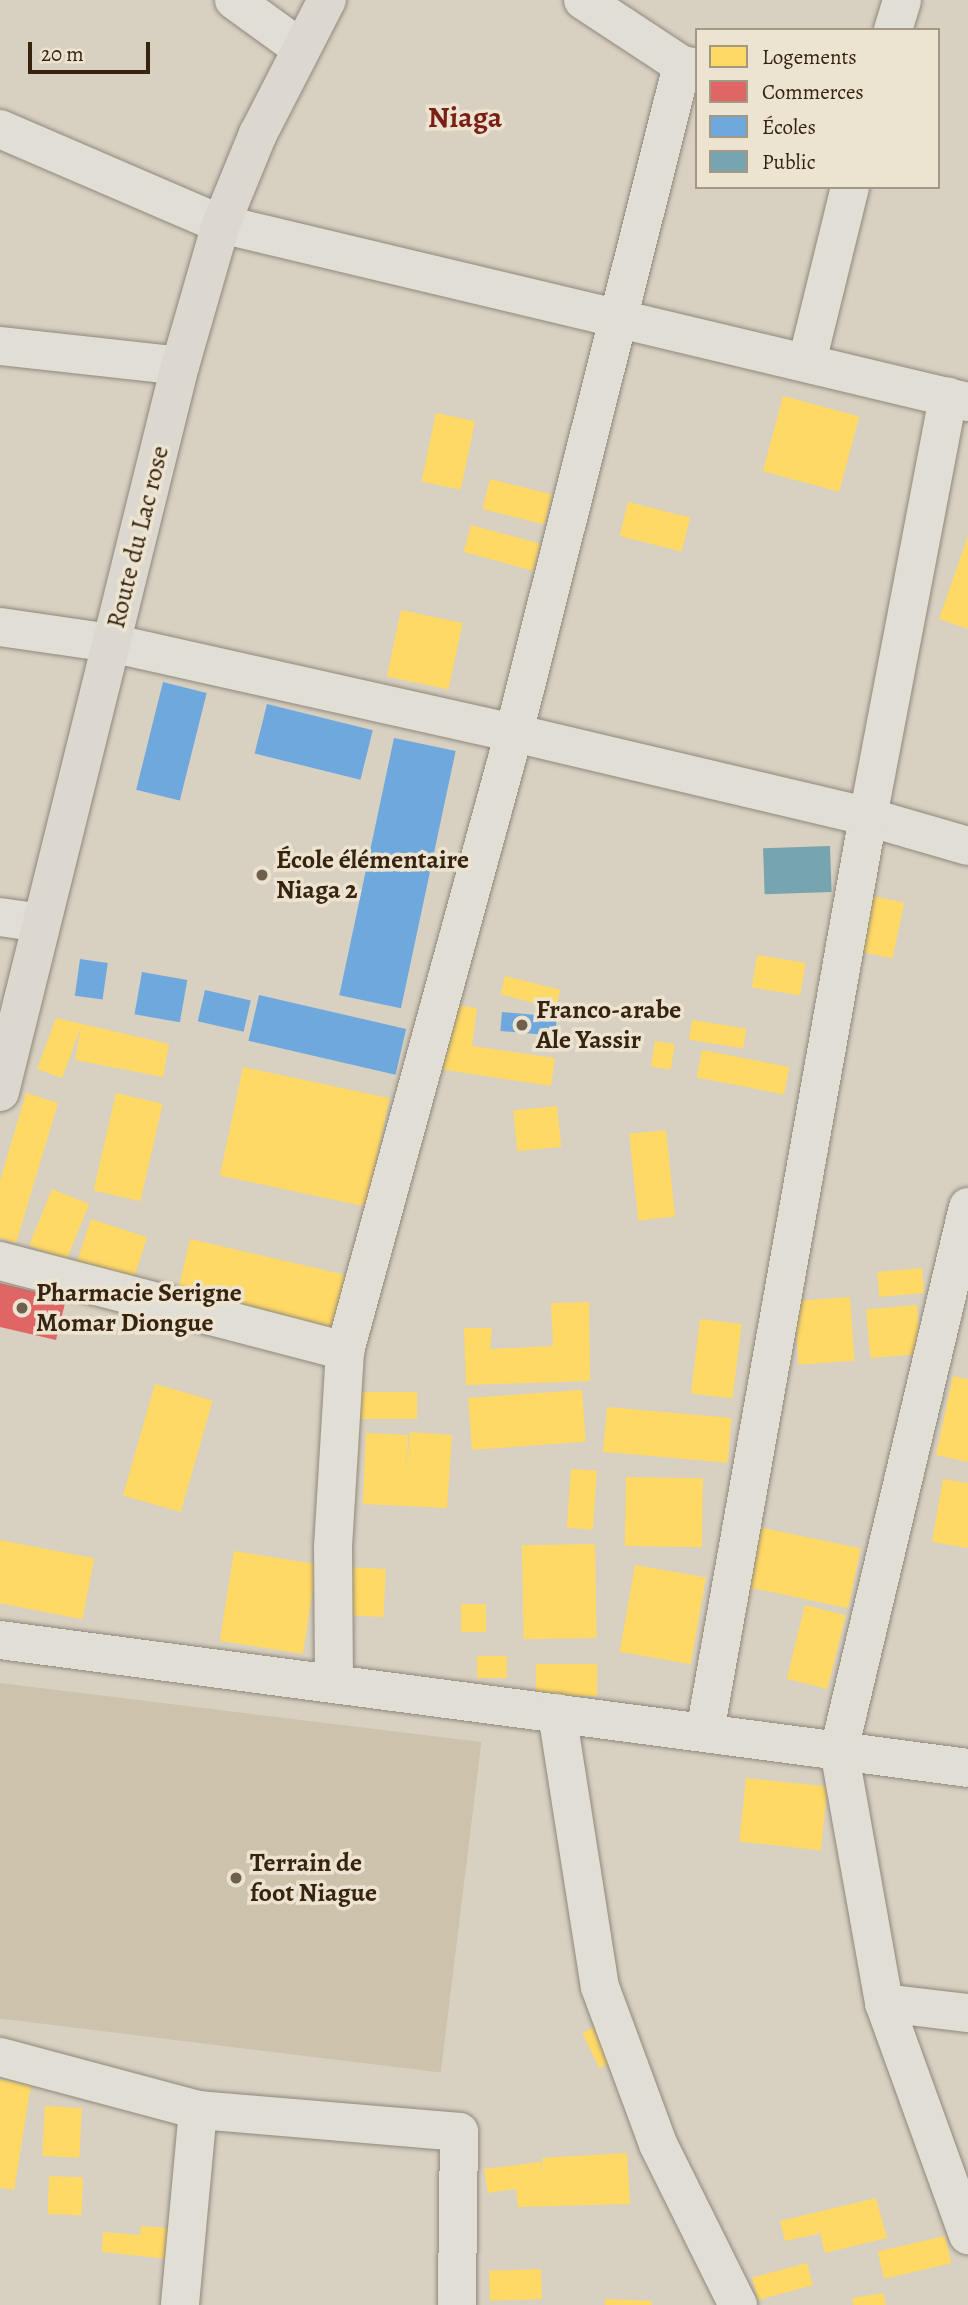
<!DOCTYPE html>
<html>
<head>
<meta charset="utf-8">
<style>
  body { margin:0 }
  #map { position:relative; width:968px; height:2305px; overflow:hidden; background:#d8d0c1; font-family:Alegreya,serif }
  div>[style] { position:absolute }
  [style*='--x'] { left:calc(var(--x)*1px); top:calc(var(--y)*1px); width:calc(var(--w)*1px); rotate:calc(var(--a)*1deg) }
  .green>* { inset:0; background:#cdc2ac; transform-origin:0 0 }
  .homes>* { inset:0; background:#ffd966; transform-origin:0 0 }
  .shops>* { inset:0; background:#e06666 }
  .schools>* { inset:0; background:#6fa8dc; transform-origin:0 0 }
  .public>* { inset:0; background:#76a5af; transform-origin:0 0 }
  .roads { filter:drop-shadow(0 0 2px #8f887d) drop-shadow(0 0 2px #8f887d) }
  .minor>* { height:38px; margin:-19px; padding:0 19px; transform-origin:19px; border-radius:19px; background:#e1ded6 }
  .major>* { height:38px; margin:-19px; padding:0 19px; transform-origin:19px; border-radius:19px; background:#dcd8cf }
  .dots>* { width:19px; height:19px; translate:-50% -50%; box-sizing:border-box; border:4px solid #ece3d1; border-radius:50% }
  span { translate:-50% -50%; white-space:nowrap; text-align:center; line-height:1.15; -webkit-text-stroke:7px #ece3d1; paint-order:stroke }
  .street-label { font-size:26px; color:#37240e }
  .poi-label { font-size:26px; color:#37240e; font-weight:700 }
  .left { translate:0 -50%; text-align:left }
  .quarter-label { font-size:30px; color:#7a1f14; font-weight:700 }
  .legend { position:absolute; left:695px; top:28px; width:245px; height:161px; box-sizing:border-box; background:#ece3d1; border:2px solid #a49783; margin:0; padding:9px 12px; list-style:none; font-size:21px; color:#37240e }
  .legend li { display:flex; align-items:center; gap:14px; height:35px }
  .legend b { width:35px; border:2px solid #a49783 }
  .scale { position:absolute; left:28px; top:42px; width:122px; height:32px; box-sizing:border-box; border:4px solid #37240e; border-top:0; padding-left:9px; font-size:21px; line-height:24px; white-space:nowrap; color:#37240e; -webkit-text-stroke:5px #ece3d1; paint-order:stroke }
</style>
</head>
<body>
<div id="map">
  <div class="green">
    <div style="left:0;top:1683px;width:485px;height:333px;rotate:7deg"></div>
  </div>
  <div class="homes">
    <div style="left:783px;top:396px;width:79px;height:78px;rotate:15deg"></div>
    <div style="left:436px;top:413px;width:40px;height:70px;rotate:12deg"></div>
    <div style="left:490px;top:479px;width:64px;height:31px;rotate:14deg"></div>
    <div style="left:628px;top:502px;width:64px;height:35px;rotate:14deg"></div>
    <div style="left:471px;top:525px;width:72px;height:28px;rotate:15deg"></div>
    <div style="clip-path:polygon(968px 536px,968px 629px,939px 619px)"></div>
    <div style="left:401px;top:610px;width:63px;height:68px;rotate:12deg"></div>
    <div style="left:872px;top:896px;width:33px;height:57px;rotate:12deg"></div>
    <div style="left:757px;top:955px;width:49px;height:33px;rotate:9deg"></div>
    <div style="left:505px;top:976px;width:57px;height:19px;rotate:14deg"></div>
    <div style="clip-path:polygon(447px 1004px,477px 1008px,472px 1046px,555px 1058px,551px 1086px,438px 1069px)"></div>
    <div style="clip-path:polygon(56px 1018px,169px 1044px,163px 1077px,75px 1060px,81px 1027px,62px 1078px,37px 1069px)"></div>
    <div style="left:692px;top:1020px;width:55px;height:20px;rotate:9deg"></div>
    <div style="left:655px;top:1041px;width:20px;height:26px;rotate:9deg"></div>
    <div style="left:702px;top:1050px;width:89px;height:28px;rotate:11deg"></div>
    <div style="left:243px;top:1067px;width:150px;height:111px;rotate:12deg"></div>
    <div style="clip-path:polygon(26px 1093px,58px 1103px,16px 1243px,0 1238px,0 1181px)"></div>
    <div style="left:116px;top:1093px;width:48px;height:100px;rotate:13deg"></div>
    <div style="left:557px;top:1106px;width:41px;height:44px;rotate:84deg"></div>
    <div style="left:666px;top:1130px;width:87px;height:37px;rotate:84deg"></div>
    <div style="left:52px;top:1189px;width:40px;height:61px;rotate:22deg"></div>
    <div style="left:91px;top:1219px;width:59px;height:45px;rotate:18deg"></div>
    <div style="left:190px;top:1239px;width:163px;height:57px;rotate:13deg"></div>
    <div style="left:922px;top:1268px;width:25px;height:45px;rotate:85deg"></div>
    <div style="left:850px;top:1297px;width:64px;height:56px;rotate:86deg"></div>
    <div style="clip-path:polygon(589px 1302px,590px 1381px,466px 1385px,464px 1328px,492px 1328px,490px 1349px,553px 1346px,551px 1303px)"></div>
    <div style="left:917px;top:1305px;width:49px;height:51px;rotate:85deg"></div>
    <div style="left:700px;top:1319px;width:42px;height:75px;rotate:7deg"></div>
    <div style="clip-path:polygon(953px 1376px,968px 1379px,968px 1462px,936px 1455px)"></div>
    <div style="left:155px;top:1384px;width:60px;height:116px;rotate:16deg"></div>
    <div style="left:582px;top:1390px;width:52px;height:114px;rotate:86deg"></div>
    <div style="left:417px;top:1392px;width:27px;height:60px;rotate:90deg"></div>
    <div style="left:607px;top:1407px;width:125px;height:45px;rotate:5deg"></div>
    <div style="clip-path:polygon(410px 1432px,452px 1435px,447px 1508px,363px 1504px,366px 1433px,408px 1435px,407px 1472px)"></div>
    <div style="left:571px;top:1469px;width:26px;height:59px;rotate:4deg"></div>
    <div style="left:626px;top:1477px;width:77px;height:69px;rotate:1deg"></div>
    <div style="clip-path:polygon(943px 1479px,968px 1483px,968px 1548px,932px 1542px)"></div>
    <div style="left:759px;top:1527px;width:104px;height:61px;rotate:12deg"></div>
    <div style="left:0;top:1540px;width:96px;height:62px;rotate:11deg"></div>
    <div style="left:595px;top:1544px;width:94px;height:73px;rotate:89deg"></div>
    <div style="left:234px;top:1551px;width:84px;height:91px;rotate:9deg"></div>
    <div style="left:635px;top:1565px;width:72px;height:88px;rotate:10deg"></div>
    <div style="left:347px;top:1567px;width:39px;height:48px;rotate:3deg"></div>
    <div style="left:486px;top:1604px;width:28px;height:25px;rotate:90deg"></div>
    <div style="left:805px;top:1605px;width:42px;height:76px;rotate:14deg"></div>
    <div style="left:477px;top:1656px;width:30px;height:22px"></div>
    <div style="left:536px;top:1664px;width:61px;height:32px"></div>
    <div style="left:746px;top:1778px;width:82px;height:64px;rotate:6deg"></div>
    <div style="left:603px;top:2023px;width:39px;height:23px;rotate:64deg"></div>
    <div style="clip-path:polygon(0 2079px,31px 2085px,14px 2190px,0 2188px)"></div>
    <div style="left:45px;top:2106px;width:37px;height:50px;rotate:3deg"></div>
    <div style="clip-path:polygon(627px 2153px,630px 2204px,518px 2207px,516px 2189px,488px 2193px,484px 2169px,541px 2162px,543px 2176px,542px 2158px)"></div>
    <div style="left:49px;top:2176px;width:34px;height:38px;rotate:2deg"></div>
    <div style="clip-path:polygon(876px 2198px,887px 2238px,825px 2253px,818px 2225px,819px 2234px,785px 2241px,780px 2221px)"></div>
    <div style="clip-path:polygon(141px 2226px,181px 2229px,178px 2260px,102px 2252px,103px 2232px,140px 2235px)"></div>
    <div style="left:945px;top:2236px;width:28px;height:69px;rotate:77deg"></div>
    <div style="left:807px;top:2263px;width:23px;height:57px;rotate:75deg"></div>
    <div style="left:541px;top:2269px;width:30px;height:52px;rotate:88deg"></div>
    <div style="clip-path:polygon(883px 2293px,886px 2305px,853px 2305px,852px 2298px)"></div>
    <div style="clip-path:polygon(605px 2299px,652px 2301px,652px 2305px,605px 2305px)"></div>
  </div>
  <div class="shops">
    <div style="clip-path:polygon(0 1283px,66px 1299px,56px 1340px,0 1327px)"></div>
  </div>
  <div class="schools">
    <div style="left:163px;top:682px;width:45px;height:111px;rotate:14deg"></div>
    <div style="left:267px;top:704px;width:109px;height:51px;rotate:14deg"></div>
    <div style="left:394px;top:738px;width:63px;height:263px;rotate:12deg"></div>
    <div style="left:80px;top:959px;width:28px;height:37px;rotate:8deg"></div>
    <div style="left:142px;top:972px;width:46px;height:43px;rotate:10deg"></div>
    <div style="left:205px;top:990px;width:47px;height:32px;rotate:13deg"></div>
    <div style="left:259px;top:995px;width:151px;height:47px;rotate:13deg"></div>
    <div style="left:502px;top:1012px;width:55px;height:19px;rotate:5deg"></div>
  </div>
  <div class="public">
    <div style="left:830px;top:846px;width:46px;height:67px;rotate:88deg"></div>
  </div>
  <div class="roads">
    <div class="minor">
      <div style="--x:234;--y:0;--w:80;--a:35.9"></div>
      <div style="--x:583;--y:0;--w:118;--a:33.3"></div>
      <div style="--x:682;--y:65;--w:15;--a:11"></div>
      <div style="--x:893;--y:30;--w:31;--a:-73"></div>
      <div style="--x:0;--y:129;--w:241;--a:23.3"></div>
      <div style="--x:221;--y:224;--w:768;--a:13.4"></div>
      <div style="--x:0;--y:346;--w:181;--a:6.3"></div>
      <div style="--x:807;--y:362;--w:180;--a:-76.2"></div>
      <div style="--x:0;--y:627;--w:112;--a:8.2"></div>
      <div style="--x:111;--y:643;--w:413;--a:12.6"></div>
      <div style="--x:514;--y:733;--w:364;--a:13.3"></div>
      <div style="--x:868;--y:817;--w:104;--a:16.2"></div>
      <div style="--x:0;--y:917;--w:41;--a:8.3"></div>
      <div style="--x:968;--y:1207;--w:558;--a:103.36"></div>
      <div style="--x:839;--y:1750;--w:257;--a:79.9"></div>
      <div style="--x:884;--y:2003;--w:247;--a:70.1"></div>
      <div style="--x:0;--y:1261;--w:357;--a:14.6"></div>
      <div style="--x:0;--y:1640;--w:976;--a:7.53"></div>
      <div style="--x:334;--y:1684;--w:137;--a:-90.4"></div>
      <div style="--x:333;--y:1547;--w:196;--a:-86.5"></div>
      <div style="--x:345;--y:1351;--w:641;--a:-74.71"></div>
      <div style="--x:514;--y:733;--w:689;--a:-75.88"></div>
      <div style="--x:557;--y:1713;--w:277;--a:81.1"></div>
      <div style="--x:600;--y:1987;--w:167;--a:69.7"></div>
      <div style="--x:658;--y:2144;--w:180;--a:63.6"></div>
      <div style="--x:705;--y:1732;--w:929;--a:-79.9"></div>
      <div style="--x:868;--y:817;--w:428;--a:-79.2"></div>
      <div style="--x:884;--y:2003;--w:85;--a:6.8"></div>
      <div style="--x:0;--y:2057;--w:205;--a:15"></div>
      <div style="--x:198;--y:2110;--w:196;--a:95.3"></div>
      <div style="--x:198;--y:2110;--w:262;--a:4.8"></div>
      <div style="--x:459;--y:2132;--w:173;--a:90.7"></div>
    </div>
    <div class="major">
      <div style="--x:0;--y:1092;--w:748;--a:-76.08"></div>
      <div style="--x:180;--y:366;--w:148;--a:-73.9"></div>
      <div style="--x:221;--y:224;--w:97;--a:-67.7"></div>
      <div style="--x:258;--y:134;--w:151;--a:-62.8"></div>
    </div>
  </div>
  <div class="dots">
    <div style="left:262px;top:875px;background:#6f604d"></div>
    <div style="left:522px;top:1025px;background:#6f604d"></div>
    <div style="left:22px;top:1308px;background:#6f604d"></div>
    <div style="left:236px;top:1878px;background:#6f604d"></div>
  </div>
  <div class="street-label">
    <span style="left:138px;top:537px;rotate:-76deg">Route du Lac rose</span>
  </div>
  <div class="poi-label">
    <span class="left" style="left:276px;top:875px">École élémentaire<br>Niaga 2</span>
    <span class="left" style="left:536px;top:1025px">Franco-arabe<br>Ale Yassir</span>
    <span class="left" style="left:36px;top:1308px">Pharmacie Serigne<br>Momar Diongue</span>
    <span class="left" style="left:250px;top:1878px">Terrain de<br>foot Niague</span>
  </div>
  <div class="quarter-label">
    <span style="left:465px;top:117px">Niaga</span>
  </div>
  <ul class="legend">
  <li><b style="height:19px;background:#ffd966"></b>Logements</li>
  <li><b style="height:19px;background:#e06666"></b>Commerces</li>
  <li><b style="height:19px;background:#6fa8dc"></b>Écoles</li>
  <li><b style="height:19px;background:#76a5af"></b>Public</li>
  </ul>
  <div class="scale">20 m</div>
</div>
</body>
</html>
